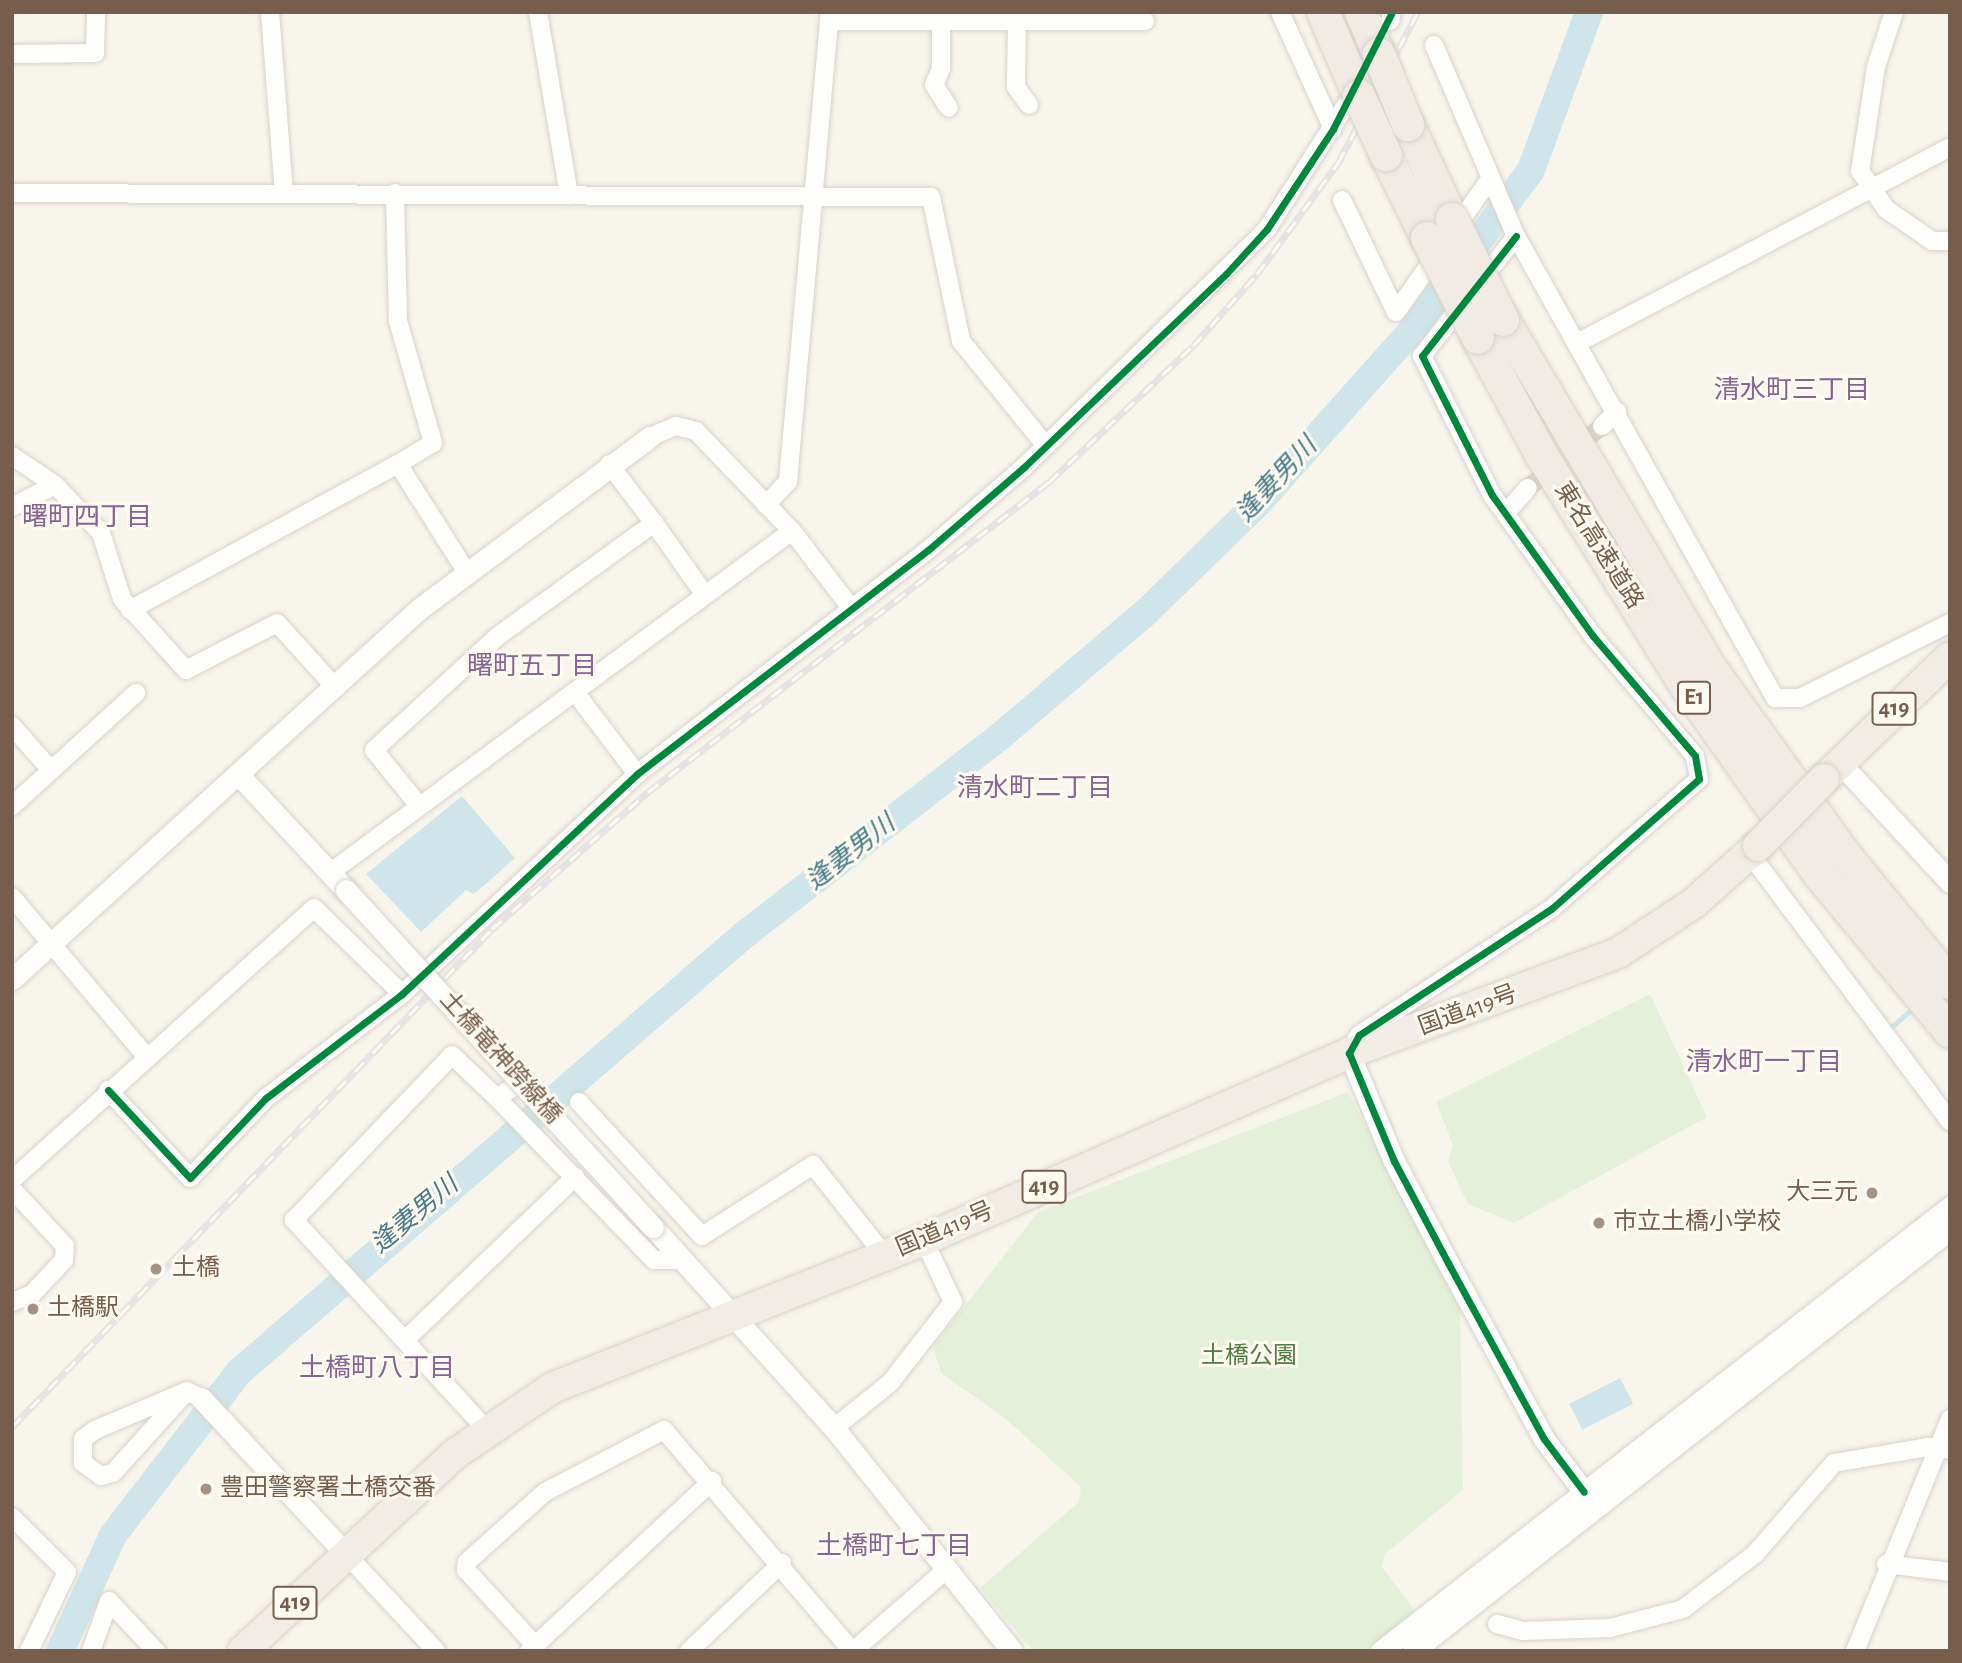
<!DOCTYPE html>
<html>
<head>
<meta charset="utf-8">
<style>
  body { margin:0 }
  #map { position:relative; width:1962px; height:1663px; overflow:hidden; background:#f8f5ed; font-family:"Alegreya Sans","Noto Sans JP",sans-serif }
  div>[style] { position:absolute }
  [style*='--x'] { left:calc(var(--x)*1px); top:calc(var(--y)*1px); width:calc(var(--w)*1px); rotate:calc(var(--a)*1deg) }
  .green>* { inset:0; background:#e4f0d8 }
  .water>* { inset:0; background:#cfe5e9; transform-origin:0 0 }
  .stream>* { height:4.5px; margin:-2.25px; padding:0 2.25px; transform-origin:2.25px; border-radius:2.25px; background:#cfe5e9 }
  .river>* { height:28px; margin:-14px; padding:0 14px; transform-origin:14px; border-radius:14px; background:#cfe5e9 }
  .minor-tunnel>* { height:18px; margin-top:-9px; transform-origin:0; background:repeating-linear-gradient(90deg,#d8cfc5 0 18px,transparent 0 27px) }
  .roads { filter:drop-shadow(0 0 2px #d7d2cb) drop-shadow(0 0 2px #d7d2cb) }
  .minor>* { height:18px; margin:-9px; padding:0 9px; transform-origin:9px; border-radius:9px; background:#fefefc }
  .tertiary>* { height:21px; margin:-10.5px; padding:0 10.5px; transform-origin:10.5px; border-radius:10.5px; background:#fefefc }
  .trunk>* { height:30px; margin:-15px; padding:0 15px; transform-origin:15px; border-radius:15px; background:#f2ece6 }
  .motorway>* { height:32px; margin:-16px; padding:0 16px; transform-origin:16px; border-radius:16px; background:#f1eae5 }
  .rail>* { height:7px; margin-top:-3.5px; transform-origin:0; background:repeating-linear-gradient(90deg,#fffaf0 0 13px,#e5e3e5 0 26px); box-sizing:border-box; border-block:2px solid #e5e3e5 }
  .bridges { filter:drop-shadow(0 0 2px #d7d2cb) drop-shadow(0 0 2px #d7d2cb) }
  .tertiary-bridge>* { height:21px; margin:-10.5px; padding:0 10.5px; transform-origin:10.5px; border-radius:10.5px; background:#fefefc }
  .trunk-bridge>* { height:30px; margin:-15px; padding:0 15px; transform-origin:15px; border-radius:15px; background:#f2ece6 }
  .motorway-bridge>* { height:32px; margin:-16px; padding:0 16px; transform-origin:16px; border-radius:16px; background:#f1eae5 }
  .cycleway>* { height:7px; margin:-3.5px; padding:0 3.5px; transform-origin:3.5px; border-radius:3.5px; background:#00873e }
  .dots>* { width:19px; height:19px; translate:-50% -50%; box-sizing:border-box; border:4px solid #fffaf0; border-radius:50% }
  span { translate:-50% -50%; white-space:nowrap; text-align:center; line-height:1.15; -webkit-text-stroke:6px #fffaf0; paint-order:stroke }
  .shield-label span { padding:2px 5px; background:#fffaf0; border:2px solid; border-radius:5px; -webkit-text-stroke-width:0 }
  .shield-label { font-size:23px; color:#775e4c; font-weight:700 }
  .street-label { font-size:24px; color:#775e4c }
  .poi-label { font-size:24px; color:#775e4c }
  .right { translate:-100% -50%; text-align:right }
  .left { translate:0 -50%; text-align:left }
  .park-label { font-size:24px; color:#517d43 }
  .neighbourhood-label { font-size:26px; color:#866493 }
  .water-label { font-size:26px; color:#467a8b; font-style:italic }
  .frame { position:absolute; inset:0; border:14px solid #775e4c; pointer-events:none }
</style>
</head>
<body>
<div id="map">
  <div class="green">
    <div style="clip-path:polygon(1650px 994px,1707px 1117px,1514px 1223px,1468px 1204px,1448px 1162px,1453px 1145px,1436px 1102px)"></div>
    <div style="clip-path:polygon(1348px 1092px,1460px 1308px,1463px 1490px,1385px 1554px,1382px 1567px,1415px 1611px,1366px 1651px,1033px 1651px,980px 1588px,1079px 1502px,1081px 1487px,1005px 1418px,941px 1373px,933px 1347px,1038px 1212px)"></div>
  </div>
  <div class="water">
    <div style="clip-path:polygon(462px 796px,515px 858px,474px 894px,466px 890px,421px 932px,366px 874px)"></div>
    <div style="left:1620px;top:1378px;width:29px;height:57px;rotate:63deg"></div>
  </div>
  <div class="stream">
    <div style="--x:1888;--y:1030;--w:35;--a:-41"></div>
  </div>
  <div class="river">
    <div style="--x:60;--y:1651;--w:128;--a:-65.4"></div>
    <div style="--x:113;--y:1535;--w:206;--a:-52.3"></div>
    <div style="--x:239;--y:1372;--w:668;--a:-40.87"></div>
    <div style="--x:744;--y:935;--w:329;--a:-37.8"></div>
    <div style="--x:1004;--y:733;--w:184;--a:-40.4"></div>
    <div style="--x:1144;--y:614;--w:161;--a:-44.2"></div>
    <div style="--x:1259;--y:502;--w:232;--a:-48.3"></div>
    <div style="--x:1413;--y:329;--w:198;--a:-53.4"></div>
    <div style="--x:1531;--y:170;--w:168;--a:-69.8"></div>
  </div>
  <div class="minor-tunnel">
    <div style="--x:1528;--y:488;--w:97;--a:-40"></div>
  </div>
  <div class="roads">
    <div class="minor">
      <div style="--x:270;--y:12;--w:181;--a:85.6"></div>
      <div style="--x:538;--y:12;--w:186;--a:80.4"></div>
      <div style="--x:1280;--y:12;--w:128;--a:65.6"></div>
      <div style="--x:1894;--y:12;--w:58;--a:108.1"></div>
      <div style="--x:1876;--y:67;--w:105;--a:98.7"></div>
      <div style="--x:1860;--y:171;--w:46;--a:55.6"></div>
      <div style="--x:1886;--y:209;--w:56;--a:34.8"></div>
      <div style="--x:1932;--y:241;--w:18;--a:0"></div>
      <div style="--x:829;--y:21;--w:316;--a:0"></div>
      <div style="--x:941;--y:21;--w:48;--a:90"></div>
      <div style="--x:941;--y:69;--w:17;--a:114"></div>
      <div style="--x:934;--y:85;--w:27;--a:57"></div>
      <div style="--x:1017;--y:21;--w:66;--a:90.9"></div>
      <div style="--x:1016;--y:87;--w:22;--a:54"></div>
      <div style="--x:1390;--y:21;--w:9;--a:-77"></div>
      <div style="--x:1434;--y:45;--w:208;--a:66.8"></div>
      <div style="--x:1516;--y:236;--w:530;--a:60.72"></div>
      <div style="--x:1775;--y:698;--w:25;--a:0"></div>
      <div style="--x:1800;--y:698;--w:168;--a:-26.6"></div>
      <div style="--x:12;--y:54;--w:83;--a:-0.7"></div>
      <div style="--x:95;--y:53;--w:41;--a:-88.6"></div>
      <div style="--x:12;--y:193;--w:919;--a:0.25"></div>
      <div style="--x:931;--y:197;--w:147;--a:78.2"></div>
      <div style="--x:961;--y:341;--w:135;--a:51"></div>
      <div style="--x:395;--y:193;--w:128;--a:88.7"></div>
      <div style="--x:398;--y:321;--w:127;--a:74"></div>
      <div style="--x:433;--y:443;--w:41;--a:149"></div>
      <div style="--x:1342;--y:200;--w:124;--a:64.3"></div>
      <div style="--x:1396;--y:312;--w:164;--a:-54.7"></div>
      <div style="--x:1577;--y:343;--w:421;--a:-27.7"></div>
      <div style="--x:1602;--y:426;--w:21;--a:-43"></div>
      <div style="--x:650;--y:437;--w:28;--a:-23"></div>
      <div style="--x:676;--y:426;--w:21;--a:14"></div>
      <div style="--x:696;--y:431;--w:139;--a:46.2"></div>
      <div style="--x:792;--y:531;--w:97;--a:52.5"></div>
      <div style="--x:12;--y:456;--w:52;--a:34"></div>
      <div style="--x:55;--y:485;--w:66;--a:46.2"></div>
      <div style="--x:101;--y:533;--w:69;--a:72.3"></div>
      <div style="--x:122;--y:599;--w:96;--a:48"></div>
      <div style="--x:186;--y:670;--w:102;--a:-27.3"></div>
      <div style="--x:277;--y:623;--w:88;--a:47.8"></div>
      <div style="--x:766;--y:505;--w:33;--a:-47"></div>
      <div style="--x:788;--y:481;--w:471;--a:-84.9"></div>
      <div style="--x:12;--y:507;--w:48;--a:-27.1"></div>
      <div style="--x:1506;--y:513;--w:33;--a:-49"></div>
      <div style="--x:654;--y:523;--w:88;--a:54.7"></div>
      <div style="--x:130;--y:610;--w:305;--a:-28.6"></div>
      <div style="--x:398;--y:464;--w:127;--a:57.6"></div>
      <div style="--x:575;--y:692;--w:103;--a:52.9"></div>
      <div style="--x:12;--y:726;--w:59;--a:48.4"></div>
      <div style="--x:417;--y:803;--w:68;--a:-129.1"></div>
      <div style="--x:374;--y:750;--w:168;--a:-42.6"></div>
      <div style="--x:498;--y:636;--w:193;--a:-35.9"></div>
      <div style="--x:654;--y:523;--w:74;--a:-127.3"></div>
      <div style="--x:12;--y:806;--w:168;--a:-42.3"></div>
      <div style="--x:1750;--y:854;--w:334;--a:53.2"></div>
      <div style="--x:331;--y:872;--w:573;--a:-36.49"></div>
      <div style="--x:12;--y:897;--w:207;--a:49.9"></div>
      <div style="--x:1351;--y:1049;--w:16;--a:-60"></div>
      <div style="--x:1359;--y:1035;--w:230;--a:-33.3"></div>
      <div style="--x:1551;--y:909;--w:197;--a:-41.3"></div>
      <div style="--x:1699;--y:779;--w:23;--a:-100"></div>
      <div style="--x:1695;--y:756;--w:157;--a:-130.4"></div>
      <div style="--x:1593;--y:636;--w:173;--a:-125.6"></div>
      <div style="--x:1492;--y:495;--w:156;--a:-116.7"></div>
      <div style="--x:1422;--y:356;--w:152;--a:-51.9"></div>
      <div style="--x:108;--y:1090;--w:120;--a:47"></div>
      <div style="--x:190;--y:1178;--w:110;--a:-46.5"></div>
      <div style="--x:266;--y:1098;--w:171;--a:-37.4"></div>
      <div style="--x:402;--y:994;--w:322;--a:-43.1"></div>
      <div style="--x:637;--y:774;--w:367;--a:-37.6"></div>
      <div style="--x:928;--y:550;--w:127;--a:-40.8"></div>
      <div style="--x:1024;--y:467;--w:340;--a:-44.4"></div>
      <div style="--x:1267;--y:229;--w:147;--a:-57.5"></div>
      <div style="--x:497;--y:1098;--w:226;--a:45.9"></div>
      <div style="--x:654;--y:1260;--w:30;--a:0"></div>
      <div style="--x:579;--y:1102;--w:182;--a:47.5"></div>
      <div style="--x:702;--y:1236;--w:132;--a:-32.6"></div>
      <div style="--x:813;--y:1165;--w:115;--a:51.7"></div>
      <div style="--x:12;--y:1180;--w:406;--a:-42"></div>
      <div style="--x:314;--y:908;--w:123;--a:44.3"></div>
      <div style="--x:12;--y:1189;--w:78;--a:47.1"></div>
      <div style="--x:65;--y:1246;--w:14;--a:94"></div>
      <div style="--x:64;--y:1260;--w:47;--a:133.3"></div>
      <div style="--x:32;--y:1294;--w:22;--a:158"></div>
      <div style="--x:405;--y:1340;--w:236;--a:-43.8"></div>
      <div style="--x:187;--y:1391;--w:100;--a:157"></div>
      <div style="--x:95;--y:1430;--w:15;--a:143"></div>
      <div style="--x:83;--y:1439;--w:24;--a:90"></div>
      <div style="--x:83;--y:1463;--w:22;--a:36"></div>
      <div style="--x:101;--y:1476;--w:12;--a:-14"></div>
      <div style="--x:113;--y:1473;--w:110;--a:-47.9"></div>
      <div style="--x:187;--y:1391;--w:16;--a:27"></div>
      <div style="--x:834;--y:1428;--w:72;--a:-38.8"></div>
      <div style="--x:890;--y:1383;--w:103;--a:-52.1"></div>
      <div style="--x:953;--y:1302;--w:68;--a:-115.1"></div>
      <div style="--x:486;--y:1429;--w:284;--a:-132.6"></div>
      <div style="--x:294;--y:1220;--w:228;--a:-46.2"></div>
      <div style="--x:452;--y:1055;--w:62;--a:43.7"></div>
      <div style="--x:497;--y:1098;--w:22;--a:-34"></div>
      <div style="--x:12;--y:1517;--w:78;--a:45"></div>
      <div style="--x:67;--y:1572;--w:88;--a:115.7"></div>
      <div style="--x:346;--y:1554;--w:132;--a:47.1"></div>
      <div style="--x:1886;--y:1564;--w:64;--a:7.1"></div>
      <div style="--x:1497;--y:1624;--w:27;--a:15"></div>
      <div style="--x:1523;--y:1631;--w:87;--a:-2"></div>
      <div style="--x:1610;--y:1628;--w:75;--a:-14.6"></div>
      <div style="--x:1683;--y:1609;--w:91;--a:-37.4"></div>
      <div style="--x:1755;--y:1554;--w:121;--a:-49"></div>
      <div style="--x:1834;--y:1463;--w:96;--a:-9.6"></div>
      <div style="--x:1929;--y:1447;--w:21;--a:8"></div>
      <div style="--x:535;--y:1645;--w:102;--a:-132.6"></div>
      <div style="--x:466;--y:1570;--w:8;--a:-83"></div>
      <div style="--x:467;--y:1562;--w:105;--a:-41.9"></div>
      <div style="--x:545;--y:1492;--w:134;--a:-27.5"></div>
      <div style="--x:664;--y:1430;--w:290;--a:49.6"></div>
      <div style="--x:91;--y:1651;--w:53;--a:-70.2"></div>
      <div style="--x:109;--y:1601;--w:69;--a:46.8"></div>
      <div style="--x:529;--y:1651;--w:250;--a:-42.9"></div>
      <div style="--x:689;--y:1651;--w:128;--a:-43.4"></div>
      <div style="--x:853;--y:1651;--w:126;--a:-41.1"></div>
      <div style="--x:1855;--y:1651;--w:251;--a:-67.7"></div>
    </div>
    <div class="tertiary">
      <div style="--x:1841;--y:764;--w:161;--a:47.3"></div>
      <div style="--x:239;--y:775;--w:157;--a:47.1"></div>
      <div style="--x:12;--y:979;--w:550;--a:-42.27"></div>
      <div style="--x:419;--y:609;--w:288;--a:-36.7"></div>
      <div style="--x:1349;--y:1053;--w:117;--a:67.4"></div>
      <div style="--x:1394;--y:1161;--w:115;--a:62.1"></div>
      <div style="--x:1448;--y:1263;--w:200;--a:61.4"></div>
      <div style="--x:1544;--y:1439;--w:66;--a:53"></div>
      <div style="--x:653;--y:1227;--w:270;--a:48"></div>
      <div style="--x:834;--y:1428;--w:285;--a:51.4"></div>
      <div style="--x:201;--y:1398;--w:213;--a:47.1"></div>
      <div style="--x:1381;--y:1651;--w:722;--a:-37.97"></div>
      <div style="--x:1413;--y:1651;--w:683;--a:-38.16"></div>
    </div>
    <div class="trunk">
      <div style="--x:1824;--y:779;--w:175;--a:-44.1"></div>
      <div style="--x:243;--y:1651;--w:289;--a:-42.9"></div>
      <div style="--x:455;--y:1454;--w:117;--a:-34.2"></div>
      <div style="--x:552;--y:1388;--w:405;--a:-21.7"></div>
      <div style="--x:928;--y:1238;--w:460;--a:-23.7"></div>
      <div style="--x:1349;--y:1053;--w:287;--a:-20.4"></div>
      <div style="--x:1618;--y:953;--w:91;--a:-33.3"></div>
      <div style="--x:1694;--y:903;--w:86;--a:-41.7"></div>
    </div>
    <div class="motorway">
      <div style="--x:1323;--y:12;--w:91;--a:66.8"></div>
      <div style="--x:1361;--y:12;--w:46;--a:66.8"></div>
      <div style="--x:1408;--y:125;--w:104;--a:64.9"></div>
      <div style="--x:1386;--y:155;--w:93;--a:63.7"></div>
      <div style="--x:1503;--y:320;--w:408;--a:59.2"></div>
      <div style="--x:1712;--y:670;--w:228;--a:54.3"></div>
      <div style="--x:1845;--y:855;--w:166;--a:50.6"></div>
      <div style="--x:1478;--y:338;--w:132;--a:61.5"></div>
      <div style="--x:1541;--y:454;--w:274;--a:58"></div>
      <div style="--x:1686;--y:686;--w:230;--a:54.7"></div>
      <div style="--x:1819;--y:874;--w:205;--a:50.3"></div>
    </div>
  </div>
  <div class="rail">
    <div style="--x:12;--y:1427;--w:692;--a:-46.05"></div>
    <div style="--x:492;--y:929;--w:208;--a:-41.3"></div>
    <div style="--x:648;--y:792;--w:507;--a:-37.71"></div>
    <div style="--x:1049;--y:482;--w:198;--a:-43.4"></div>
    <div style="--x:1193;--y:346;--w:96;--a:-48.4"></div>
    <div style="--x:1257;--y:274;--w:137;--a:-53.9"></div>
    <div style="--x:1338;--y:163;--w:171;--a:-62.1"></div>
  </div>
  <div class="bridges">
    <div class="tertiary-bridge">
      <div style="--x:346;--y:890;--w:456;--a:47.7"></div>
    </div>
    <div class="trunk-bridge">
      <div style="--x:1758;--y:846;--w:94;--a:-45.4"></div>
    </div>
    <div class="motorway-bridge">
      <div style="--x:1379;--y:54;--w:77;--a:67.8"></div>
      <div style="--x:1359;--y:96;--w:65;--a:65.4"></div>
      <div style="--x:1452;--y:219;--w:113;--a:63.2"></div>
      <div style="--x:1427;--y:238;--w:112;--a:63"></div>
    </div>
  </div>
  <div class="cycleway">
    <div style="--x:1516;--y:236;--w:152;--a:128.1"></div>
    <div style="--x:1422;--y:356;--w:156;--a:63.3"></div>
    <div style="--x:1492;--y:495;--w:173;--a:54.4"></div>
    <div style="--x:1593;--y:636;--w:157;--a:49.6"></div>
    <div style="--x:1695;--y:756;--w:23;--a:80"></div>
    <div style="--x:1699;--y:779;--w:197;--a:138.7"></div>
    <div style="--x:1551;--y:909;--w:230;--a:146.7"></div>
    <div style="--x:1359;--y:1035;--w:21;--a:119"></div>
    <div style="--x:1349;--y:1053;--w:117;--a:67.4"></div>
    <div style="--x:1394;--y:1161;--w:115;--a:62.1"></div>
    <div style="--x:1448;--y:1263;--w:200;--a:61.4"></div>
    <div style="--x:1544;--y:1439;--w:66;--a:53"></div>
    <div style="--x:108;--y:1090;--w:120;--a:47"></div>
    <div style="--x:190;--y:1178;--w:110;--a:-46.5"></div>
    <div style="--x:266;--y:1098;--w:171;--a:-37.4"></div>
    <div style="--x:402;--y:994;--w:322;--a:-43.1"></div>
    <div style="--x:637;--y:774;--w:367;--a:-37.6"></div>
    <div style="--x:928;--y:550;--w:127;--a:-40.8"></div>
    <div style="--x:1024;--y:467;--w:279;--a:-43.7"></div>
    <div style="--x:1226;--y:274;--w:61;--a:-47.7"></div>
    <div style="--x:1267;--y:229;--w:120;--a:-56.6"></div>
    <div style="--x:1333;--y:129;--w:131;--a:-63.2"></div>
  </div>
  <div class="dots">
    <div style="left:1872px;top:1193px;background:#a49384"></div>
    <div style="left:1599px;top:1223px;background:#a49384"></div>
    <div style="left:156px;top:1269px;background:#a49384"></div>
    <div style="left:33px;top:1309px;background:#a49384"></div>
    <div style="left:206px;top:1489px;background:#a49384"></div>
  </div>
  <div class="shield-label">
    <span style="left:1694px;top:698px">E1</span>
    <span style="left:1894px;top:709px">419</span>
    <span style="left:1044px;top:1187px">419</span>
    <span style="left:295px;top:1603px">419</span>
  </div>
  <div class="street-label">
    <span style="left:1598px;top:546px;rotate:58deg">東名高速道路</span>
    <span style="left:1468px;top:1011px;rotate:-20deg">国道419号</span>
    <span style="left:500px;top:1058px;rotate:48deg">土橋竜神跨線橋</span>
    <span style="left:945px;top:1230px;rotate:-23deg">国道419号</span>
  </div>
  <div class="poi-label">
    <span class="right" style="left:1858px;top:1193px">大三元</span>
    <span class="left" style="left:1613px;top:1223px">市立土橋小学校</span>
    <span class="left" style="left:172px;top:1269px">土橋</span>
    <span class="left" style="left:47px;top:1309px">土橋駅</span>
    <span class="left" style="left:220px;top:1489px">豊田警察署土橋交番</span>
  </div>
  <div class="park-label">
    <span style="left:1249px;top:1357px">土橋公園</span>
  </div>
  <div class="neighbourhood-label">
    <span style="left:1792px;top:391px">清水町三丁目</span>
    <span style="left:87px;top:518px">曙町四丁目</span>
    <span style="left:532px;top:667px">曙町五丁目</span>
    <span style="left:1035px;top:789px">清水町二丁目</span>
    <span style="left:1764px;top:1063px">清水町一丁目</span>
    <span style="left:377px;top:1369px">土橋町八丁目</span>
    <span style="left:894px;top:1547px">土橋町七丁目</span>
  </div>
  <div class="water-label">
    <span style="left:1277px;top:480px;rotate:-47deg">逢妻男川</span>
    <span style="left:851px;top:853px;rotate:-38deg">逢妻男川</span>
    <span style="left:415px;top:1215px;rotate:-40deg">逢妻男川</span>
  </div>
  <div class="frame"></div>
</div>
</body>
</html>
